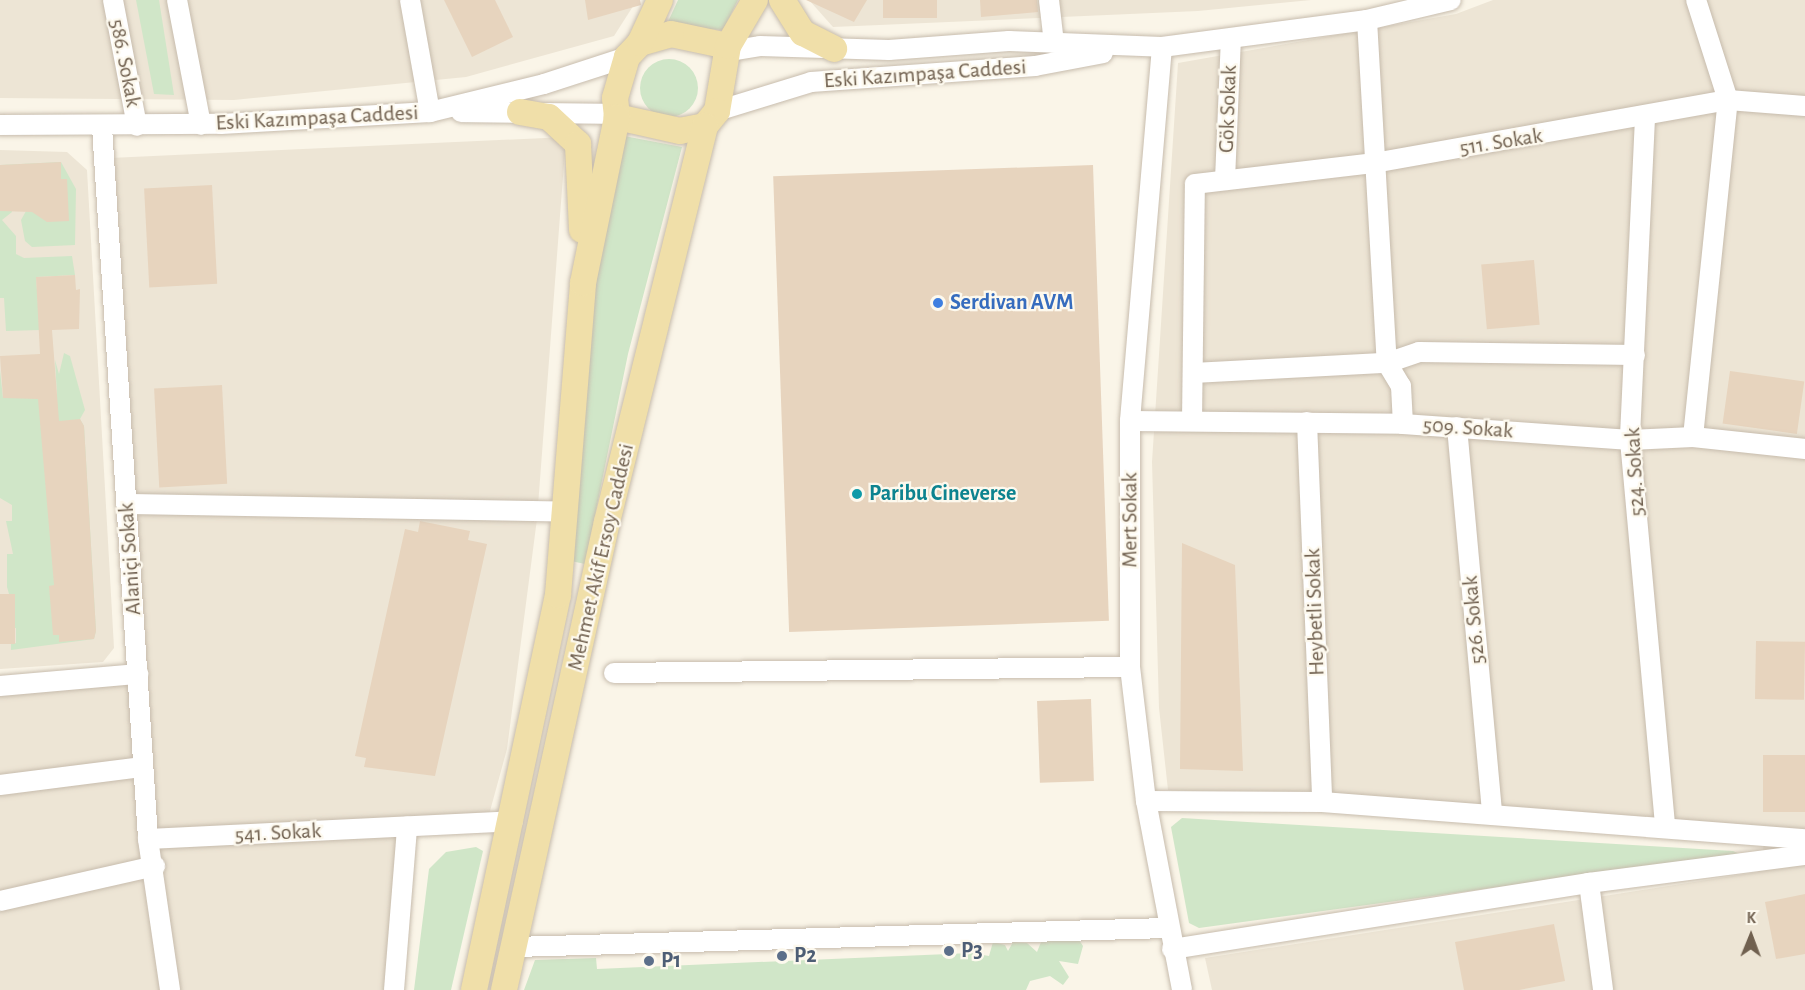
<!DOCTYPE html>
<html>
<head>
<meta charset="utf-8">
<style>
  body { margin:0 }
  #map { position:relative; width:1805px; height:990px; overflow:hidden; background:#faf5e8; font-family:"Alegreya Sans",sans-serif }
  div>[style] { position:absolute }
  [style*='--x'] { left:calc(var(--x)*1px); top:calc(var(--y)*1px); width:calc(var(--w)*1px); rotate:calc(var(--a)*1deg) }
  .residential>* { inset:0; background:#ede5d5 }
  .green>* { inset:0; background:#d0e6c8 }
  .round { border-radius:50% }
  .building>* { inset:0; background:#e7d4be; transform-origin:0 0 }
  .roads { filter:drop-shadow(0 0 2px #c7bcad) drop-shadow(0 0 2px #c7bcad) }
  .minor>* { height:20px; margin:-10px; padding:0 10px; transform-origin:10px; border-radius:10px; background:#fff }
  .major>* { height:26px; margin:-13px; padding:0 13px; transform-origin:13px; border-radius:13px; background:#f0dfa9 }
  .dots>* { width:16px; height:16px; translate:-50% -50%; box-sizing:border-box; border:3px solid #fdf9ee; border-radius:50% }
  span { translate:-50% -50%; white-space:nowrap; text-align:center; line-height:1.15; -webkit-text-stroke:4.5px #fdf9ee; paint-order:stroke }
  .street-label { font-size:22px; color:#70604f }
  .shop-label { font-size:22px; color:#366cbe; font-weight:700 }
  .left { translate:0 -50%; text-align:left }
  .culture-label { font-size:22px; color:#0d838f; font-weight:700 }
  .service-label { font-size:22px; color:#4e5e75; font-weight:700 }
  .north { position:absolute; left:1721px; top:906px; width:60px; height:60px; -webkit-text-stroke:4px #fdf9ee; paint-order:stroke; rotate:1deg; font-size:16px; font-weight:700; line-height:24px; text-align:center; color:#70604f }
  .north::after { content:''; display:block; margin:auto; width:21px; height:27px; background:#70604f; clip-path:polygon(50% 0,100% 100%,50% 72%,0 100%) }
</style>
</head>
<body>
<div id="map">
  <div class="residential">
    <div style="clip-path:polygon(0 0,637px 0,614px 36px,466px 77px,234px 100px,0 98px)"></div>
    <div style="clip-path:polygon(809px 0,1311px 0,1198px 11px,833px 27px)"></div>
    <div style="clip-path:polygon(1493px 0,1805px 0,1805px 990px,1212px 990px,1205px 958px,1758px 872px,1768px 826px,1168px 790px,1159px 708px,1152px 462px,1178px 63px,1456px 14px)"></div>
    <div style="clip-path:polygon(566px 137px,537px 519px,507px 749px,484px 833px,413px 834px,395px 990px,0 990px,0 695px,139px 681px,110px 158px)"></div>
    <div style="clip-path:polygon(0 150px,67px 152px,87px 170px,114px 648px,103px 662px,0 669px)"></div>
  </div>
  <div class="green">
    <div style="clip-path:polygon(136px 0,159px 0,174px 95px,154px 94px)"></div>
    <div style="clip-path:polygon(678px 0,738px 0,723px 30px,666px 26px)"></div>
    <div class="round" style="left:640px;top:59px;width:58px;height:58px"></div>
    <div style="clip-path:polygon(624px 136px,682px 147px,628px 354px,585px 564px,571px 561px,582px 352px)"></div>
    <div style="clip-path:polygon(61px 162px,76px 189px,75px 245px,32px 247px,25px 241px,21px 220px,26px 211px,12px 199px,12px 212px,2px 220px,16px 236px,16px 254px,24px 258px,72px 256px,75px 275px,36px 277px,40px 330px,6px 331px,4px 298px,0 298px,0 165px)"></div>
    <div style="clip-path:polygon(64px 353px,70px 356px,85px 410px,80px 419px,84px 426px,96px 631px,94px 639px,11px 650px,11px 644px,16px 643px,16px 628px,10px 628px,15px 594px,9px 594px,7px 587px,7px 554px,13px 554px,6px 521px,12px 521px,12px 505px,0 498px,0 370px,3px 398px,57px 395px,55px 360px,59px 374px)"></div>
    <div style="clip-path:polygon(1182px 818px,1733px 851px,1740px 854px,1199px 928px,1189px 923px,1171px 827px)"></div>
    <div style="clip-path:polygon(476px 847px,483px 851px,451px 990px,414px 990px,429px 869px,446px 852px)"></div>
    <div style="clip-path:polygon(1045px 932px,1075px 934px,1083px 946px,1078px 964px,1059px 961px,1069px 977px,1063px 985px,1050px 976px,1030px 981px,1026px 990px,524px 990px,535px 960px,596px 958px,597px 969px,971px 953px,989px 956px,993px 942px,1005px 945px,1008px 951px,1013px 942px,1027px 943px,1037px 952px)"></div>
  </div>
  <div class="building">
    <div style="clip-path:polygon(444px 0,495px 0,513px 37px,472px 57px)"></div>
    <div style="clip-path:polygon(585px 0,640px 0,641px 5px,588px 20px)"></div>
    <div style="clip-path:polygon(806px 0,867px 0,854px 22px)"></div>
    <div style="left:883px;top:0;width:54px;height:18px"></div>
    <div style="clip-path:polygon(980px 0,1037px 0,1038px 12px,981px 17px)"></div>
    <div style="clip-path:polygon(61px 162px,61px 179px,67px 179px,69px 221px,47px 222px,32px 212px,0 211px,0 165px)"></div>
    <div style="left:1093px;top:165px;width:456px;height:320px;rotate:88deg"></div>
    <div style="left:212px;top:185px;width:99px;height:68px;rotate:87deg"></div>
    <div style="left:1534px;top:260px;width:65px;height:53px;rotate:85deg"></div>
    <div style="clip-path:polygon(75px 275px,76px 290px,80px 289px,79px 329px,52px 330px,59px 421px,80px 419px,84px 426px,96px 631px,94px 639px,59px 642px,59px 635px,53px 635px,49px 586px,54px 585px,38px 399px,3px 398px,0 356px,40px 354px,36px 277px)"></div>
    <div style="left:1730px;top:371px;width:75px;height:53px;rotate:8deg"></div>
    <div style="left:222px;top:385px;width:99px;height:68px;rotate:87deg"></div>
    <div style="clip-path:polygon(420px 521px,470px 531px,468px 540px,487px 544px,435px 776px,364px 767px,366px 758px,355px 756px,405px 529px,418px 532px)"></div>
    <div style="clip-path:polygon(1182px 543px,1235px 565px,1243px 771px,1180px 769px)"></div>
    <div style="left:0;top:594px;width:15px;height:50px"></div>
    <div style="left:1756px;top:641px;width:49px;height:58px;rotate:1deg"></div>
    <div style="left:1091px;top:699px;width:82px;height:54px;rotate:88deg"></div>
    <div style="left:1763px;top:755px;width:42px;height:57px"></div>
    <div style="clip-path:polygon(1805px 894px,1805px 954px,1776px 959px,1765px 902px)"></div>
    <div style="clip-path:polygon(1554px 924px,1565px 981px,1519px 990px,1464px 990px,1455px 942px)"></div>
  </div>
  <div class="roads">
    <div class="minor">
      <div style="--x:113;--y:0;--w:128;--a:79.2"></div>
      <div style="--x:177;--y:0;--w:127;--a:79.1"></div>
      <div style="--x:410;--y:0;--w:114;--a:79.9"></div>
      <div style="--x:1049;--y:0;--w:43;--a:83.4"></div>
      <div style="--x:1367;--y:20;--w:344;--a:86.7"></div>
      <div style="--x:1387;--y:363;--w:27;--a:59"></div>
      <div style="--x:1401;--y:386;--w:38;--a:87"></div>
      <div style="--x:1162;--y:47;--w:375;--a:94.9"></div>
      <div style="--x:1130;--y:421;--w:246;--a:90"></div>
      <div style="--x:1130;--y:667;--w:135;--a:83.2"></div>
      <div style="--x:1146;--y:801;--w:192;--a:79.2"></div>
      <div style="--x:729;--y:51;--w:31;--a:-9"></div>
      <div style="--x:760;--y:46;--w:129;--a:1.8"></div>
      <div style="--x:889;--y:50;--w:120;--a:-4.3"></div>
      <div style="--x:1009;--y:41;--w:153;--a:2.2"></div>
      <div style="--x:1162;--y:47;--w:207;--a:-7.5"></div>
      <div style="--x:1367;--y:20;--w:86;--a:-13.4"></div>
      <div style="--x:717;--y:111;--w:98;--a:-17.1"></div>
      <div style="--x:811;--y:82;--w:225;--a:-4.1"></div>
      <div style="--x:1035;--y:66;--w:69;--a:-10.8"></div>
      <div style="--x:461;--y:112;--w:154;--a:0.7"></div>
      <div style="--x:1645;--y:118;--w:322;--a:92.7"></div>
      <div style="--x:1630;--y:440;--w:388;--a:84.8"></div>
      <div style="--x:0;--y:125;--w:221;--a:-0.3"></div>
      <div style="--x:221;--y:124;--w:209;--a:-3.3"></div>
      <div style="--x:430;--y:112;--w:117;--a:-13.8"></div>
      <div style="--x:544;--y:84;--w:87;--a:-18"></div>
      <div style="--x:102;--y:127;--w:713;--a:86.3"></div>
      <div style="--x:148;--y:839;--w:153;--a:81.7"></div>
      <div style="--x:1225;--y:180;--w:141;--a:-87.6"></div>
      <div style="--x:1193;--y:373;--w:194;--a:-3"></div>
      <div style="--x:1387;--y:363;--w:34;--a:-19"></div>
      <div style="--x:1419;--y:352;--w:216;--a:0.8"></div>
      <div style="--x:1130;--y:421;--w:273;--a:0.6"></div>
      <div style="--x:1403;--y:424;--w:228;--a:4"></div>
      <div style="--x:1630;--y:440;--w:63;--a:-2.7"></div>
      <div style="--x:1693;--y:437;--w:113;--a:6.1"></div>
      <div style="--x:1192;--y:421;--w:237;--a:-89.3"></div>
      <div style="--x:1195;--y:184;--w:180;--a:-6.7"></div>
      <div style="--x:1374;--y:163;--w:360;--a:-10.1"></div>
      <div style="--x:1728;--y:100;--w:77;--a:4.5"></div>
      <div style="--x:1307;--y:422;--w:380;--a:87.7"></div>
      <div style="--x:1457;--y:427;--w:389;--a:84.8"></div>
      <div style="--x:1693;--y:437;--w:339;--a:-84.1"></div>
      <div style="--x:1728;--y:100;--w:105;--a:-107.7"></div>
      <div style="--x:126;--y:504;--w:439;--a:1"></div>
      <div style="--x:614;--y:673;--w:516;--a:-0.67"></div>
      <div style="--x:0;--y:686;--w:139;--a:-5"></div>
      <div style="--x:0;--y:785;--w:144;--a:-7.2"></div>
      <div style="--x:1146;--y:801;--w:176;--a:0.3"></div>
      <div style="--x:1322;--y:802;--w:484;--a:4.4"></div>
      <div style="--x:148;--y:839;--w:365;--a:-2.8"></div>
      <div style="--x:1589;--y:883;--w:108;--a:82.5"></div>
      <div style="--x:0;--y:901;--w:159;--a:-12.7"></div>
      <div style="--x:515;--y:947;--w:652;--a:-1.67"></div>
      <div style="--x:1172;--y:949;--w:422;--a:-9"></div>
      <div style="--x:1589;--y:883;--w:218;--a:-7.4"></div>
      <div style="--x:394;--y:990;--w:164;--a:-85.4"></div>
    </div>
    <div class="major">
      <div style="--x:782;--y:0;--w:39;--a:58"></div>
      <div style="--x:803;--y:33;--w:35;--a:27"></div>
      <div style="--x:671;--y:34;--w:58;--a:11.9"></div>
      <div style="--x:728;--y:46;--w:66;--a:99.6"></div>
      <div style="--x:717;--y:111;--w:19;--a:129"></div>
      <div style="--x:705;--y:126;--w:25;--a:169"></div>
      <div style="--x:680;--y:131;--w:65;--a:-167.5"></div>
      <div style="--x:617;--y:117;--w:19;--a:-96"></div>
      <div style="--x:615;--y:98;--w:43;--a:-73.7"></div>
      <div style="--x:627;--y:57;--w:19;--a:-47"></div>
      <div style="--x:640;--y:43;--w:32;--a:-16"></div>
      <div style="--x:640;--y:43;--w:47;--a:-65.1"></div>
      <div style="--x:728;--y:46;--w:53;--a:-59.6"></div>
      <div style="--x:520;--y:112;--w:29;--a:10"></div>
      <div style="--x:549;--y:117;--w:40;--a:43"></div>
      <div style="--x:578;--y:144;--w:86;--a:87.3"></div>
      <div style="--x:474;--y:990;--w:404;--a:-78"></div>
      <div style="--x:558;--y:595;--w:313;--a:-85.4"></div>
      <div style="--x:583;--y:283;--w:169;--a:-78.4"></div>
      <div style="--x:504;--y:990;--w:479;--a:-77.6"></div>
      <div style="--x:607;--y:522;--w:408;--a:-76.1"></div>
    </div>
  </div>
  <div class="dots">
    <div style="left:938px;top:303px;background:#3f7fe0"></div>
    <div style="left:857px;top:494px;background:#0f9aa8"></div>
    <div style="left:949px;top:951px;background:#5c6f8a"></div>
    <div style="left:782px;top:956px;background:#5c6f8a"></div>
    <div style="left:649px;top:961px;background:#5c6f8a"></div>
  </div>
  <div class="street-label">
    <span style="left:125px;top:63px;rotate:79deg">586. Sokak</span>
    <span style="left:925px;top:74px;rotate:-4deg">Eski Kazımpaşa Caddesi</span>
    <span style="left:1228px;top:109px;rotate:-88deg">Gök Sokak</span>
    <span style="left:317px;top:118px;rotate:-3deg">Eski Kazımpaşa Caddesi</span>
    <span style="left:1501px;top:142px;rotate:-9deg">511. Sokak</span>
    <span style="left:1468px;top:428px;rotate:4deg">509. Sokak</span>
    <span style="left:1635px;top:472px;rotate:-93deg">524. Sokak</span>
    <span style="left:1130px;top:520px;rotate:-90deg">Mert Sokak</span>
    <span style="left:601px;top:557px;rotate:-77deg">Mehmet Akif Ersoy Caddesi</span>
    <span style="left:130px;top:559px;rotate:-94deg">Alaniçi Sokak</span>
    <span style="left:1315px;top:612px;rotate:-92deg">Heybetli Sokak</span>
    <span style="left:1474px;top:620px;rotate:-95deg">526. Sokak</span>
    <span style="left:278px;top:833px;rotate:-3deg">541. Sokak</span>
  </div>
  <div class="shop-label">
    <span class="left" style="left:950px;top:303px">Serdivan AVM</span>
  </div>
  <div class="culture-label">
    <span class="left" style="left:869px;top:494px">Paribu Cineverse</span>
  </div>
  <div class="service-label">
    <span class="left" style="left:961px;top:951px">P3</span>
    <span class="left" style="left:794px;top:956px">P2</span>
    <span class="left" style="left:661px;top:961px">P1</span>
  </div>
  <div class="north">K</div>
</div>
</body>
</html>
